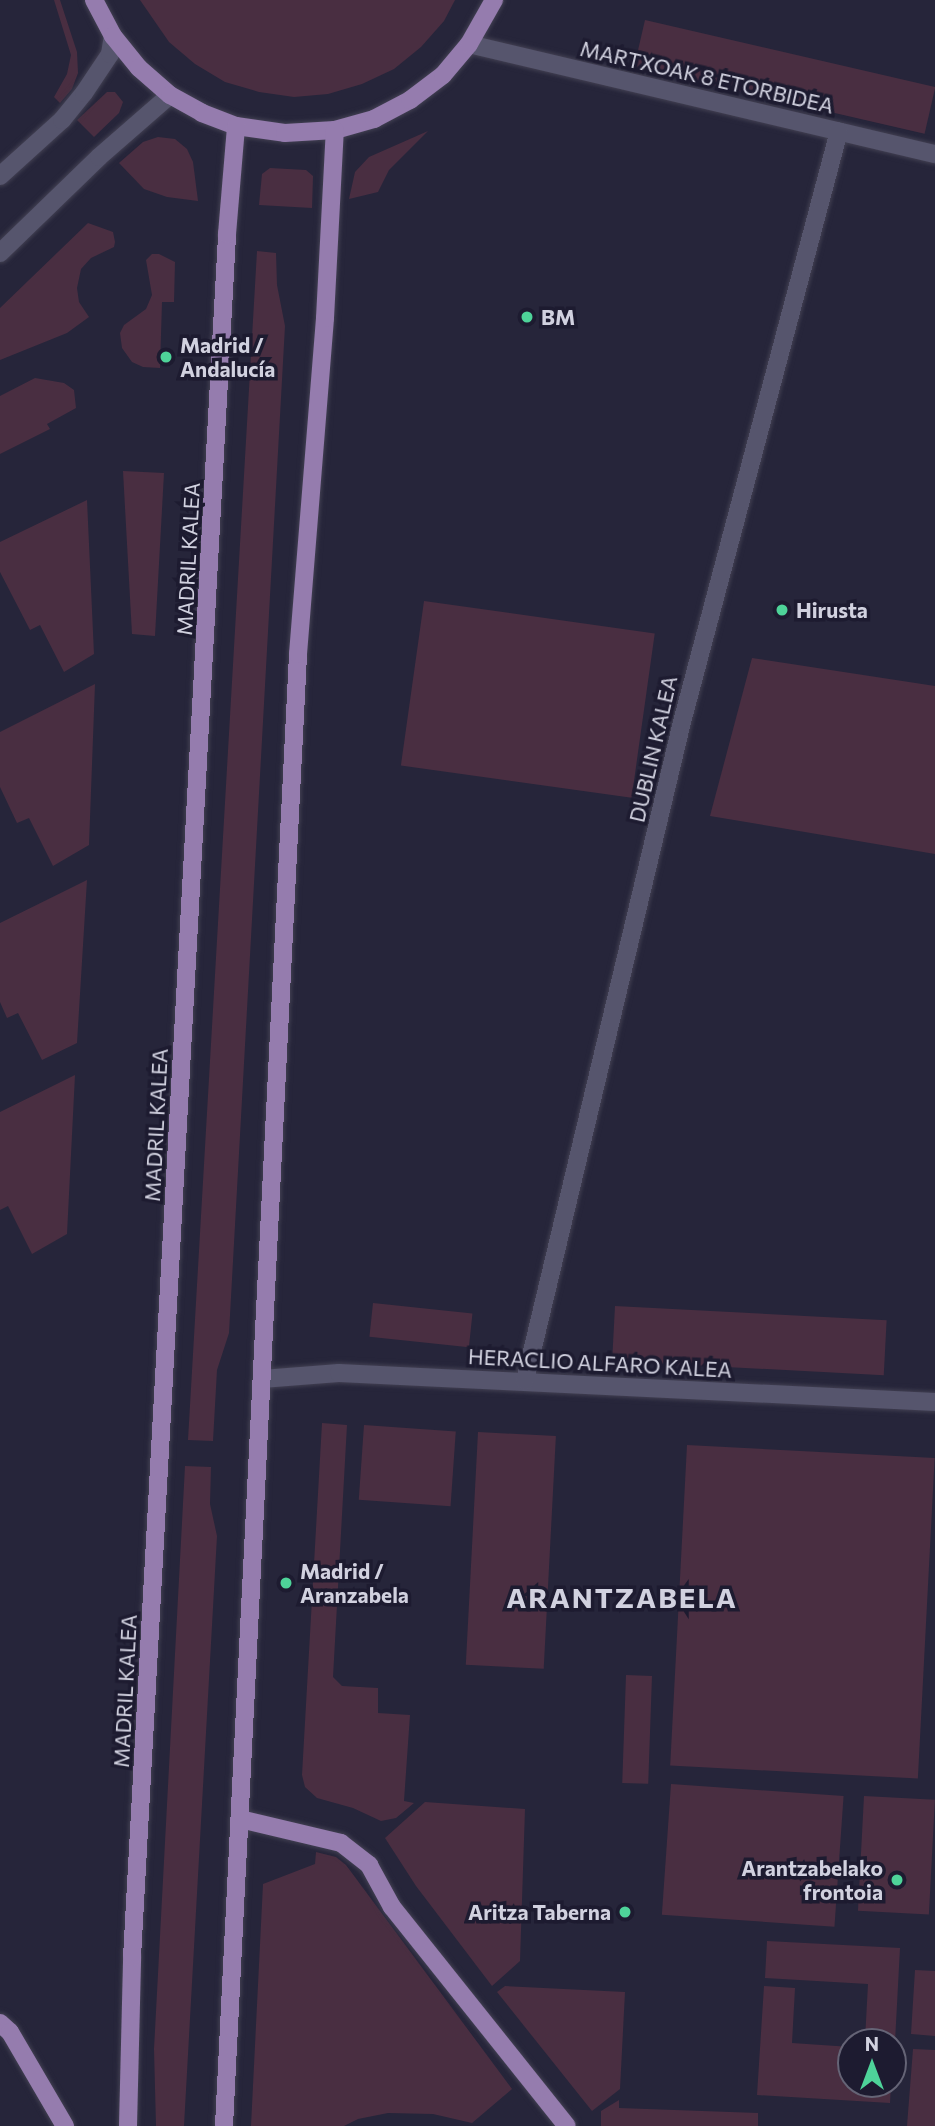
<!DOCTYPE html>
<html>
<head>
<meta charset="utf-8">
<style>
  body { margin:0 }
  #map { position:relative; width:935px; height:2126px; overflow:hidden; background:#26253a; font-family:Commissioner,sans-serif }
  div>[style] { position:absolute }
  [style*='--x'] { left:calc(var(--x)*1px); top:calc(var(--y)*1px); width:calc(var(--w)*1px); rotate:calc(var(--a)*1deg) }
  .green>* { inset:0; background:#492e41; transform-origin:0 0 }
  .roads { filter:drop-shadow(0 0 2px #424052) drop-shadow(0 0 2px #424052) }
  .minor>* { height:18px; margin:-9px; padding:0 9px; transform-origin:9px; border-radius:9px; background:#56556d }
  .major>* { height:18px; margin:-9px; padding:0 9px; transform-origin:9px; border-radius:9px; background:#957cae }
  .dots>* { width:19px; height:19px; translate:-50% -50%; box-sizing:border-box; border:4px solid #1d1b30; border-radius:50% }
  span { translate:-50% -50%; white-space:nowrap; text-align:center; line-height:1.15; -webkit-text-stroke:7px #1d1b30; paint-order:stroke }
  .street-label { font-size:21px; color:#d1d1df }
  .poi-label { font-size:21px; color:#d1d1df; font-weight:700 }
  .left { translate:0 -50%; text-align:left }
  .right { translate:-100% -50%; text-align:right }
  .district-label { font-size:28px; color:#d1d1df; font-weight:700; letter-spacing:2px }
  .north { position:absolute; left:837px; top:2028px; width:70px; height:70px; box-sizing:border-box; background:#1d1b30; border:2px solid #656476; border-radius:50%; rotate:0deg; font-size:19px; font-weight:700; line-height:28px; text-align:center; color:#d1d1df }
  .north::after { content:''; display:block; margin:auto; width:24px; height:32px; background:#4ed399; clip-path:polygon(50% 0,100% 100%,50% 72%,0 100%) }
</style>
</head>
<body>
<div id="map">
  <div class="green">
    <div style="clip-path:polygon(54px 0,60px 0,77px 52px,78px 73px,72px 89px,60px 103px,54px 97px,67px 74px,71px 55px)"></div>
    <div style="clip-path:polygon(140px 0,455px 0,444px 21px,421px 47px,394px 69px,362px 84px,328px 94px,294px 97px,259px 92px,225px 82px,195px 64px,169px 42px)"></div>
    <div style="left:645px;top:20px;width:298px;height:48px;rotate:13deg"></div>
    <div style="clip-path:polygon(107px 92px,115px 92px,123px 102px,119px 113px,94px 137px,77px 120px)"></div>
    <div style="clip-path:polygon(428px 131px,389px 170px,378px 192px,349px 199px,355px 172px,369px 157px)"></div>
    <div style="clip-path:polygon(158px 137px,175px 139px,187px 149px,193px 162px,198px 201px,167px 197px,144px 189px,119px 163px,143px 142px)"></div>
    <div style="clip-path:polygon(270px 168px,306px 170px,313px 176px,312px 208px,259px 205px,262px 174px)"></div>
    <div style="clip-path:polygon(88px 223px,113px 232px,115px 242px,114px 247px,91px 258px,81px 269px,77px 288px,79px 302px,89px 317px,67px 333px,0 360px,0 308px)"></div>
    <div style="clip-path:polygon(257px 251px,276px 253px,277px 285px,285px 326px,229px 1333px,217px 1370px,213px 1441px,188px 1440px)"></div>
    <div style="clip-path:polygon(152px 254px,159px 254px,175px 262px,174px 302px,162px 302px,160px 368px,143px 367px,132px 362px,122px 348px,120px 333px,124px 325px,146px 309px,152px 295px,146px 260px)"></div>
    <div style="clip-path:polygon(35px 378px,64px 383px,74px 390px,76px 408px,47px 424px,50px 429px,0 454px,0 396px)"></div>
    <div style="clip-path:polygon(123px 471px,164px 473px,155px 636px,132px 634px)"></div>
    <div style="clip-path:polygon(87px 500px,94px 654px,64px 672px,40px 625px,30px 630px,0 572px,0 542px)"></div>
    <div style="left:424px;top:601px;width:233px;height:166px;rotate:8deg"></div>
    <div style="clip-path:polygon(752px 658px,935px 686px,935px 854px,710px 816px)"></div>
    <div style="clip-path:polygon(95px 684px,89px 845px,53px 866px,29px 818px,17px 823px,0 787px,0 732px)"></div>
    <div style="clip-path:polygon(87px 880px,77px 1043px,42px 1060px,18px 1013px,7px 1018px,0 1002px,0 923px)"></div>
    <div style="clip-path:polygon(75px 1075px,67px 1234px,32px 1254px,8px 1206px,0 1210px,0 1112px)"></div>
    <div style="left:373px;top:1303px;width:100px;height:34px;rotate:6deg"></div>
    <div style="left:615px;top:1306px;width:272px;height:55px;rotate:3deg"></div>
    <div style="clip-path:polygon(322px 1423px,347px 1425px,333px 1677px,342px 1686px,378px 1688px,378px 1713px,410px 1715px,404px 1801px,414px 1803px,396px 1818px,381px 1821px,353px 1808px,317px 1798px,305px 1787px,302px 1775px)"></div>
    <div style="left:364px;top:1425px;width:92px;height:75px;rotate:4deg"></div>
    <div style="left:478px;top:1432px;width:78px;height:233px;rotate:3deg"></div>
    <div style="left:687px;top:1445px;width:248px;height:321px;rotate:3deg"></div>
    <div style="clip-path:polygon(185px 1466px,211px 1467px,210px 1504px,217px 1536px,184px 2126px,156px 2126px,154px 2049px)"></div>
    <div style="left:626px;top:1675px;width:26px;height:108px;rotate:2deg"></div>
    <div style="left:671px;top:1784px;width:173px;height:131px;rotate:4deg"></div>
    <div style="left:864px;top:1796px;width:71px;height:115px;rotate:3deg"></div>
    <div style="clip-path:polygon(425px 1802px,525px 1809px,520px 1961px,492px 1986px,416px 1886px,385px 1838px)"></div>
    <div style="clip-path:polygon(316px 1852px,336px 1857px,346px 1865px,512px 2089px,472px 2123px,433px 2114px,388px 2113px,358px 2119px,344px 2126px,251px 2126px,263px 1884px,315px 1864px)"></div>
    <div style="clip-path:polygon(767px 1941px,900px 1948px,895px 2042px,865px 2040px,868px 1984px,765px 1978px)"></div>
    <div style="clip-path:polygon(915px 1970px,935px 1971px,935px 2036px,911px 2034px)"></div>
    <div style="clip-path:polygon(505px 1986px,625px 1992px,620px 2089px,592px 2111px,497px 1992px)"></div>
    <div style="clip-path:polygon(764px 1986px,795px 1988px,792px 2043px,851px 2047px,851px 2084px,891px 2084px,890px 2103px,757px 2095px)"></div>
    <div style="clip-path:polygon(913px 2049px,935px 2050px,935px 2126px,907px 2126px)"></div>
    <div style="clip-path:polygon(619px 2100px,619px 2108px,758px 2113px,758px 2126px,601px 2126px,601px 2111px)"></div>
  </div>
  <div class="roads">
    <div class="minor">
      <div style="--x:469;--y:44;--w:479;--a:13.3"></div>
      <div style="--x:0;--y:176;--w:84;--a:-42.1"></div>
      <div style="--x:62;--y:120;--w:35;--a:-51"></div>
      <div style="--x:84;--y:93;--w:47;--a:-56.3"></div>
      <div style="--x:110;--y:54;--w:18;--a:-81"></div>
      <div style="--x:0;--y:253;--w:138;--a:-44.1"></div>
      <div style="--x:99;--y:157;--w:94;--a:-41.1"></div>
      <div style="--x:262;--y:1379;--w:77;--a:-4.5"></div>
      <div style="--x:339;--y:1373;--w:597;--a:2.79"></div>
      <div style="--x:525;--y:1381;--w:677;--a:-76.6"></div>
      <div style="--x:682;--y:722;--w:611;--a:-75.12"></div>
    </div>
    <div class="major">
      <div style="--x:94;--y:0;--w:41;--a:62.2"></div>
      <div style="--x:113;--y:36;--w:41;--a:50.9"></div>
      <div style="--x:139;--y:68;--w:41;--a:41.1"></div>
      <div style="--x:170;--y:95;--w:37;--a:29"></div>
      <div style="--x:202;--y:113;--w:36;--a:21"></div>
      <div style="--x:236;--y:126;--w:49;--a:8.1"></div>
      <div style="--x:285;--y:133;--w:50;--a:-3.4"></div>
      <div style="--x:335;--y:130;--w:41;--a:-15.8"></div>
      <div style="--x:374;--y:119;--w:41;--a:-27.8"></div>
      <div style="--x:410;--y:100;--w:41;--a:-37.1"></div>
      <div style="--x:443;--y:75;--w:40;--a:-50"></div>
      <div style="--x:469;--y:44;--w:51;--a:-60.4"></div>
      <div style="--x:240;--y:1819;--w:104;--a:13.4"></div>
      <div style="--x:341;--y:1843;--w:36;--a:38"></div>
      <div style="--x:369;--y:1865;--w:48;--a:61.3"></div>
      <div style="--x:392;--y:1907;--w:280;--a:51.4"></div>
      <div style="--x:0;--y:2023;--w:13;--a:42"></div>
      <div style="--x:10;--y:2032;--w:109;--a:59.7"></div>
      <div style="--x:128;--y:2126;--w:169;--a:-88.6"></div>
      <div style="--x:132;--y:1957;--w:1726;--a:-86.84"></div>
      <div style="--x:227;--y:234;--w:108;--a:-85.2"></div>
      <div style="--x:224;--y:2126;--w:1474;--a:-87.12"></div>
      <div style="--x:298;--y:654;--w:337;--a:-85.4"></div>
      <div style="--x:325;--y:318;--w:188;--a:-87"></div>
    </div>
  </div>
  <div class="dots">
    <div style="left:527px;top:317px;background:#4ed399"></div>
    <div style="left:166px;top:357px;background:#4ed399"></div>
    <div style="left:782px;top:610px;background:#4ed399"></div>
    <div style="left:286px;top:1583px;background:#4ed399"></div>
    <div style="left:897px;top:1880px;background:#4ed399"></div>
    <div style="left:625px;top:1912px;background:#4ed399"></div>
  </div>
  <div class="street-label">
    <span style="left:707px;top:77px;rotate:13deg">MARTXOAK 8 ETORBIDEA</span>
    <span style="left:188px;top:559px;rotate:-87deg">MADRIL KALEA</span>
    <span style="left:653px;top:749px;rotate:-77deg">DUBLIN KALEA</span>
    <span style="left:156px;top:1125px;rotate:-87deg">MADRIL KALEA</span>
    <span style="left:600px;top:1363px;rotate:3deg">HERACLIO ALFARO KALEA</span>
    <span style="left:125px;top:1691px;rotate:-87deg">MADRIL KALEA</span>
  </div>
  <div class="poi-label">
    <span class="left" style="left:541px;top:317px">BM</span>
    <span class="left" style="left:180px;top:357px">Madrid /<br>Andalucía</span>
    <span class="left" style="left:796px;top:610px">Hirusta</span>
    <span class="left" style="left:300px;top:1583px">Madrid /<br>Aranzabela</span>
    <span class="right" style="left:883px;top:1880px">Arantzabelako<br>frontoia</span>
    <span class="right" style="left:611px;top:1912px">Aritza Taberna</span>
  </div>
  <div class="district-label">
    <span style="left:622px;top:1597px">ARANTZABELA</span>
  </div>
  <div class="north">N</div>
</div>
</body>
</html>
